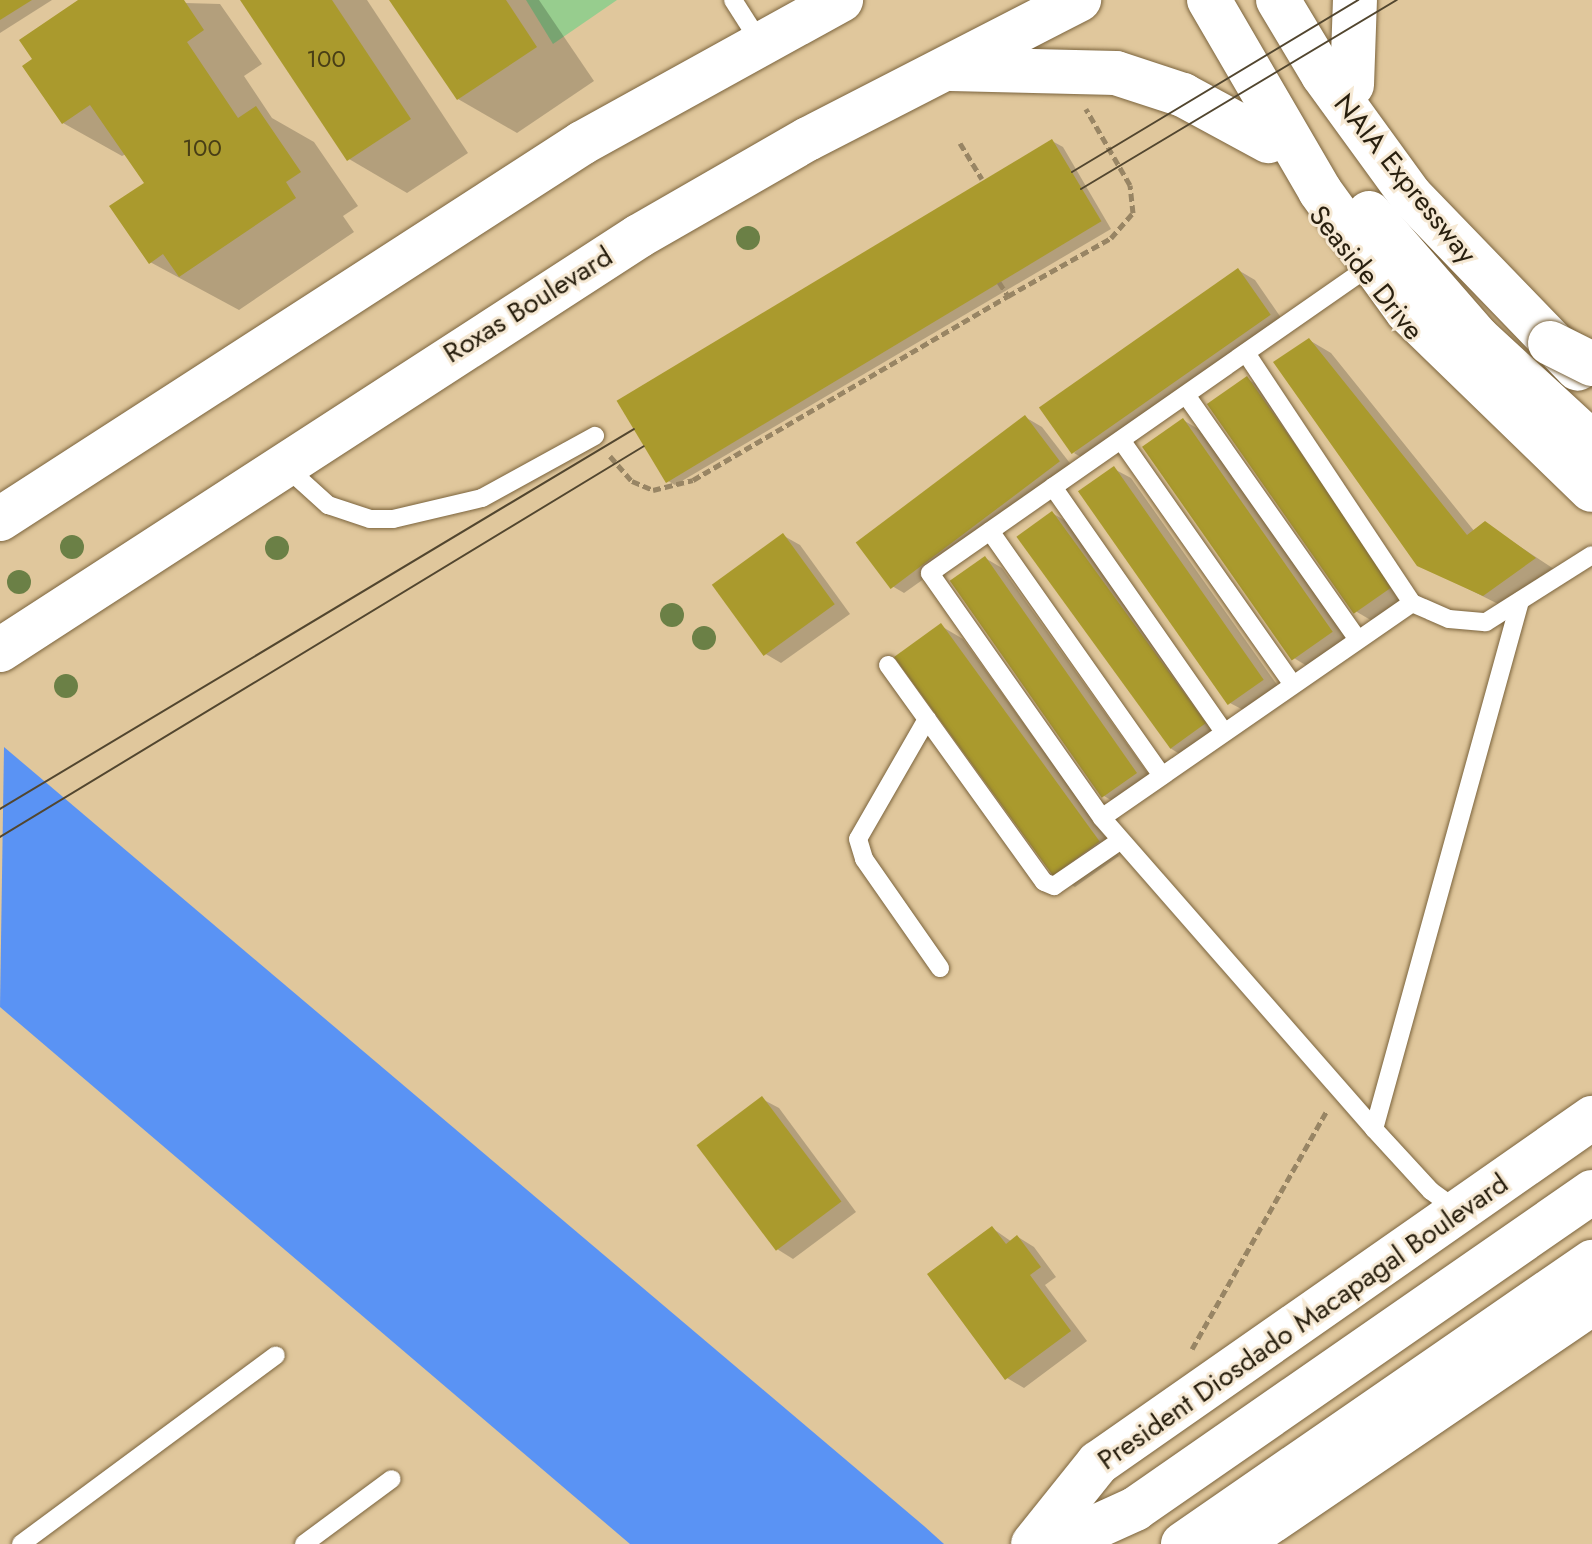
<!DOCTYPE html>
<html>
<head>
<meta charset="utf-8">
<style>
  body { margin:0 }
  #map { position:relative; width:1592px; height:1544px; overflow:hidden; background:#e0c79c; font-family:Jost,sans-serif }
  div>[style] { position:absolute }
  [style*='--x'] { left:calc(var(--x)*1px); top:calc(var(--y)*1px); width:calc(var(--w)*1px); rotate:calc(var(--a)*1deg) }
  .green>* { inset:0; background:#97cd8e }
  .water>* { inset:0; background:#5a93f4 }
  .shadow>* { inset:0; background:#0003 }
  .building>* { inset:0; background:#aa9a2d; transform-origin:0 0 }
  .path>* { height:5px; margin-top:-2.5px; transform-origin:0; background:repeating-linear-gradient(90deg,#988564 0 8px,transparent 0 12px) }
  .roads { filter:drop-shadow(0 0 2px #7b643d) drop-shadow(0 0 2px #7b643d) }
  .service>* { height:18px; margin:-9px; padding:0 9px; transform-origin:9px; border-radius:9px; background:#fff }
  .secondary>* { height:44px; margin:-22px; padding:0 22px; transform-origin:22px; border-radius:22px; background:#fff }
  .trunk>* { height:44px; margin:-22px; padding:0 22px; transform-origin:22px; border-radius:22px; background:#fff }
  .motorway>* { height:44px; margin:-22px; padding:0 22px; transform-origin:22px; border-radius:22px; background:#fff }
  .tram>* { height:2px; margin:-1px; padding:0 1px; transform-origin:1px; border-radius:1px; background:#52462f }
  .bridges { filter:drop-shadow(0 0 2px #7b643d) drop-shadow(0 0 2px #7b643d) }
  .motorway-bridge>* { height:44px; margin:-22px; padding:0 22px; transform-origin:22px; border-radius:22px; background:#fff }
  .trees>* { width:24px; height:24px; margin:-12px; border-radius:50%; background:#6b8046 }
  span { translate:-50% -50%; white-space:nowrap; text-align:center; line-height:1.15; -webkit-text-stroke:6px #f6e9d4; paint-order:stroke }
  .number-label { font-size:24px; color:#483e16 }
  .number-label span { -webkit-text-stroke-width:0 }
  .street-label { font-size:28px; color:#281f0e }
</style>
</head>
<body>
<div id="map">
  <div class="green">
    <div style="clip-path:polygon(526px 0,617px 0,553px 44px)"></div>
  </div>
  <div class="water">
    <div style="clip-path:polygon(4px 747px,924px 1526px,944px 1544px,630px 1544px,0 1007px)"></div>
  </div>
  <div class="shadow">
    <div style="clip-path:polygon(0 0,52px 0,0 33px)"></div>
    <div style="clip-path:polygon(82px 0,220px 4px,262px 64px,244px 76px,272px 118px,314px 142px,358px 206px,343px 216px,354px 232px,239px 310px,150px 262px,146px 183px,126px 154px,122px 156px,63px 123px,35px 60px)"></div>
    <div style="clip-path:polygon(243px 0,367px 0,468px 153px,407px 193px,349px 159px)"></div>
    <div style="clip-path:polygon(392px 0,539px 0,594px 81px,517px 133px,458px 99px)"></div>
    <div style="clip-path:polygon(1052px 141px,1063px 147px,1111px 229px,675px 485px,665px 479px)"></div>
    <div style="clip-path:polygon(1238px 270px,1255px 280px,1286px 325px,1091px 463px,1074px 453px)"></div>
    <div style="clip-path:polygon(1309px 340px,1331px 353px,1475px 532px,1486px 524px,1557px 571px,1506px 608px,1419px 564px)"></div>
    <div style="clip-path:polygon(1247px 379px,1264px 388px,1411px 595px,1374px 622px,1357px 612px)"></div>
    <div style="clip-path:polygon(1025px 417px,1042px 427px,1076px 471px,904px 593px,887px 583px)"></div>
    <div style="clip-path:polygon(1183px 420px,1200px 430px,1348px 641px,1310px 668px,1294px 658px,1145px 447px)"></div>
    <div style="clip-path:polygon(1114px 469px,1131px 478px,1280px 689px,1247px 712px,1230px 703px,1081px 492px)"></div>
    <div style="clip-path:polygon(1052px 513px,1069px 523px,1219px 734px,1186px 758px,1170px 748px)"></div>
    <div style="clip-path:polygon(784px 536px,800px 545px,850px 614px,781px 663px,764px 653px)"></div>
    <div style="clip-path:polygon(985px 558px,1002px 568px,1154px 782px,1121px 806px,1104px 796px)"></div>
    <div style="clip-path:polygon(941px 626px,963px 639px,1119px 856px,1075px 887px,1052px 874px)"></div>
    <div style="clip-path:polygon(762px 1099px,779px 1108px,856px 1212px,793px 1259px,777px 1249px)"></div>
    <div style="clip-path:polygon(992px 1228px,1012px 1242px,1018px 1237px,1034px 1247px,1056px 1277px,1045px 1285px,1087px 1341px,1024px 1388px,1007px 1378px)"></div>
  </div>
  <div class="building">
    <div style="clip-path:polygon(0 0,32px 0,0 20px)"></div>
    <div style="clip-path:polygon(78px 0,184px 0,204px 30px,187px 42px,238px 118px,256px 106px,301px 172px,286px 182px,296px 198px,179px 277px,163px 254px,149px 264px,109px 206px,144px 183px,90px 105px,62px 124px,22px 66px,32px 59px,19px 40px)"></div>
    <div style="clip-path:polygon(240px 0,332px 0,411px 119px,347px 161px)"></div>
    <div style="clip-path:polygon(389px 0,506px 0,537px 47px,457px 100px)"></div>
    <div style="left:1052px;top:139px;width:96px;height:508px;rotate:59deg"></div>
    <div style="left:1238px;top:268px;width:57px;height:243px;rotate:55deg"></div>
    <div style="clip-path:polygon(1309px 338px,1467px 535px,1485px 521px,1536px 558px,1483px 596px,1417px 566px,1273px 362px)"></div>
    <div style="left:1247px;top:376px;width:256px;height:49px;rotate:55deg"></div>
    <div style="left:1025px;top:415px;width:58px;height:212px;rotate:53deg"></div>
    <div style="left:1183px;top:418px;width:261px;height:50px;rotate:55deg"></div>
    <div style="left:1114px;top:466px;width:261px;height:44px;rotate:55deg"></div>
    <div style="left:1052px;top:511px;width:262px;height:44px;rotate:54deg"></div>
    <div style="left:783px;top:533px;width:88px;height:88px;rotate:54deg"></div>
    <div style="left:985px;top:556px;width:265px;height:43px;rotate:55deg"></div>
    <div style="left:941px;top:623px;width:270px;height:58px;rotate:54deg"></div>
    <div style="left:762px;top:1096px;width:132px;height:82px;rotate:53deg"></div>
    <div style="clip-path:polygon(992px 1226px,1006px 1244px,1017px 1235px,1041px 1267px,1030px 1275px,1071px 1331px,1005px 1380px,927px 1274px)"></div>
  </div>
  <div class="path">
    <div style="--x:960;--y:143;--w:42;--a:58.6"></div>
    <div style="--x:999;--y:282;--w:17;--a:57"></div>
    <div style="--x:1008;--y:296;--w:118;--a:-29.4"></div>
    <div style="--x:1111;--y:238;--w:33;--a:-49"></div>
    <div style="--x:1133;--y:213;--w:28;--a:-96"></div>
    <div style="--x:1130;--y:185;--w:88;--a:-120.1"></div>
    <div style="--x:610;--y:456;--w:33;--a:49"></div>
    <div style="--x:632;--y:481;--w:23;--a:23"></div>
    <div style="--x:653;--y:490;--w:41;--a:-14"></div>
    <div style="--x:693;--y:480;--w:365;--a:-30.3"></div>
    <div style="--x:1192;--y:1349;--w:274;--a:-60.5"></div>
  </div>
  <div class="roads">
    <div class="service">
      <div style="--x:733;--y:0;--w:52;--a:57.5"></div>
      <div style="--x:1246;--y:353;--w:300;--a:56.4"></div>
      <div style="--x:1412;--y:603;--w:377;--a:145.3"></div>
      <div style="--x:1102;--y:818;--w:299;--a:-125.1"></div>
      <div style="--x:930;--y:573;--w:150;--a:-35"></div>
      <div style="--x:1053;--y:487;--w:374;--a:-34.9"></div>
      <div style="--x:1186;--y:395;--w:299;--a:54.9"></div>
      <div style="--x:1121;--y:440;--w:299;--a:54.9"></div>
      <div style="--x:286;--y:467;--w:57;--a:42.1"></div>
      <div style="--x:328;--y:505;--w:44;--a:18.4"></div>
      <div style="--x:370;--y:519;--w:23;--a:0"></div>
      <div style="--x:393;--y:519;--w:91;--a:-13.3"></div>
      <div style="--x:482;--y:498;--w:129;--a:-28.8"></div>
      <div style="--x:1053;--y:487;--w:299;--a:55.1"></div>
      <div style="--x:990;--y:531;--w:299;--a:54.9"></div>
      <div style="--x:1412;--y:603;--w:40;--a:23.4"></div>
      <div style="--x:1449;--y:619;--w:37;--a:5"></div>
      <div style="--x:1486;--y:622;--w:125;--a:-32.3"></div>
      <div style="--x:888;--y:665;--w:267;--a:54.3"></div>
      <div style="--x:1044;--y:882;--w:11;--a:22"></div>
      <div style="--x:1054;--y:886;--w:78;--a:-34.5"></div>
      <div style="--x:927;--y:719;--w:138;--a:119.9"></div>
      <div style="--x:858;--y:839;--w:21;--a:73"></div>
      <div style="--x:864;--y:859;--w:133;--a:55.1"></div>
      <div style="--x:1102;--y:818;--w:413;--a:48.8"></div>
      <div style="--x:1374;--y:1129;--w:84;--a:47.4"></div>
      <div style="--x:1431;--y:1191;--w:34;--a:36"></div>
      <div style="--x:1374;--y:1129;--w:548;--a:-74.54"></div>
      <div style="--x:21;--y:1544;--w:317;--a:-36.5"></div>
      <div style="--x:304;--y:1544;--w:109;--a:-36.5"></div>
    </div>
    <div class="secondary">
      <div style="--x:1033;--y:1544;--w:104;--a:-51.3"></div>
      <div style="--x:1098;--y:1463;--w:603;--a:-34.93"></div>
      <div style="--x:1238;--y:1544;--w:428;--a:-34.2"></div>
    </div>
    <div class="trunk">
      <div style="--x:951;--y:69;--w:165;--a:1.4"></div>
      <div style="--x:1116;--y:73;--w:71;--a:18.2"></div>
      <div style="--x:1183;--y:95;--w:97;--a:28.4"></div>
      <div style="--x:0;--y:519;--w:693;--a:-32.86"></div>
      <div style="--x:582;--y:143;--w:296;--a:-28.9"></div>
      <div style="--x:0;--y:650;--w:761;--a:-32.94"></div>
      <div style="--x:639;--y:236;--w:195;--a:-29.9"></div>
      <div style="--x:808;--y:139;--w:305;--a:-27.2"></div>
    </div>
    <div class="motorway">
      <div style="--x:1209;--y:0;--w:221;--a:59.8"></div>
      <div style="--x:1320;--y:191;--w:148;--a:54.1"></div>
      <div style="--x:1407;--y:311;--w:257;--a:44.1"></div>
      <div style="--x:1278;--y:0;--w:87;--a:59"></div>
      <div style="--x:1323;--y:75;--w:150;--a:54"></div>
      <div style="--x:1411;--y:196;--w:240;--a:46"></div>
      <div style="--x:1352;--y:85;--w:85;--a:-88"></div>
      <div style="--x:1369;--y:213;--w:166;--a:48.9"></div>
      <div style="--x:1478;--y:338;--w:155;--a:42.6"></div>
      <div style="--x:1058;--y:1544;--w:85;--a:-24.4"></div>
      <div style="--x:1135;--y:1509;--w:556;--a:-34.75"></div>
      <div style="--x:1183;--y:1544;--w:497;--a:-34.6"></div>
    </div>
  </div>
  <div class="tram">
    <div style="--x:1072;--y:172;--w:334;--a:-31"></div>
    <div style="--x:1081;--y:189;--w:368;--a:-30.9"></div>
    <div style="--x:0;--y:809;--w:739;--a:-30.94"></div>
    <div style="--x:0;--y:837;--w:753;--a:-31.26"></div>
  </div>
  <div class="bridges">
    <div class="motorway-bridge">
      <div style="--x:1550;--y:343;--w:47;--a:26.6"></div>
    </div>
  </div>
  <div class="trees">
    <div style="left:748px;top:238px"></div>
    <div style="left:72px;top:547px"></div>
    <div style="left:277px;top:548px"></div>
    <div style="left:19px;top:582px"></div>
    <div style="left:672px;top:615px"></div>
    <div style="left:704px;top:638px"></div>
    <div style="left:66px;top:686px"></div>
  </div>
  <div class="number-label">
    <span style="left:326px;top:59px">100</span>
    <span style="left:202px;top:148px">100</span>
  </div>
  <div class="street-label">
    <span style="left:1405px;top:179px;rotate:51deg">NAIA Expressway</span>
    <span style="left:1366px;top:273px;rotate:51deg">Seaside Drive</span>
    <span style="left:528px;top:305px;rotate:-32deg">Roxas Boulevard</span>
    <span style="left:1303px;top:1322px;rotate:-35deg">President Diosdado Macapagal Boulevard</span>
  </div>
</div>
</body>
</html>
